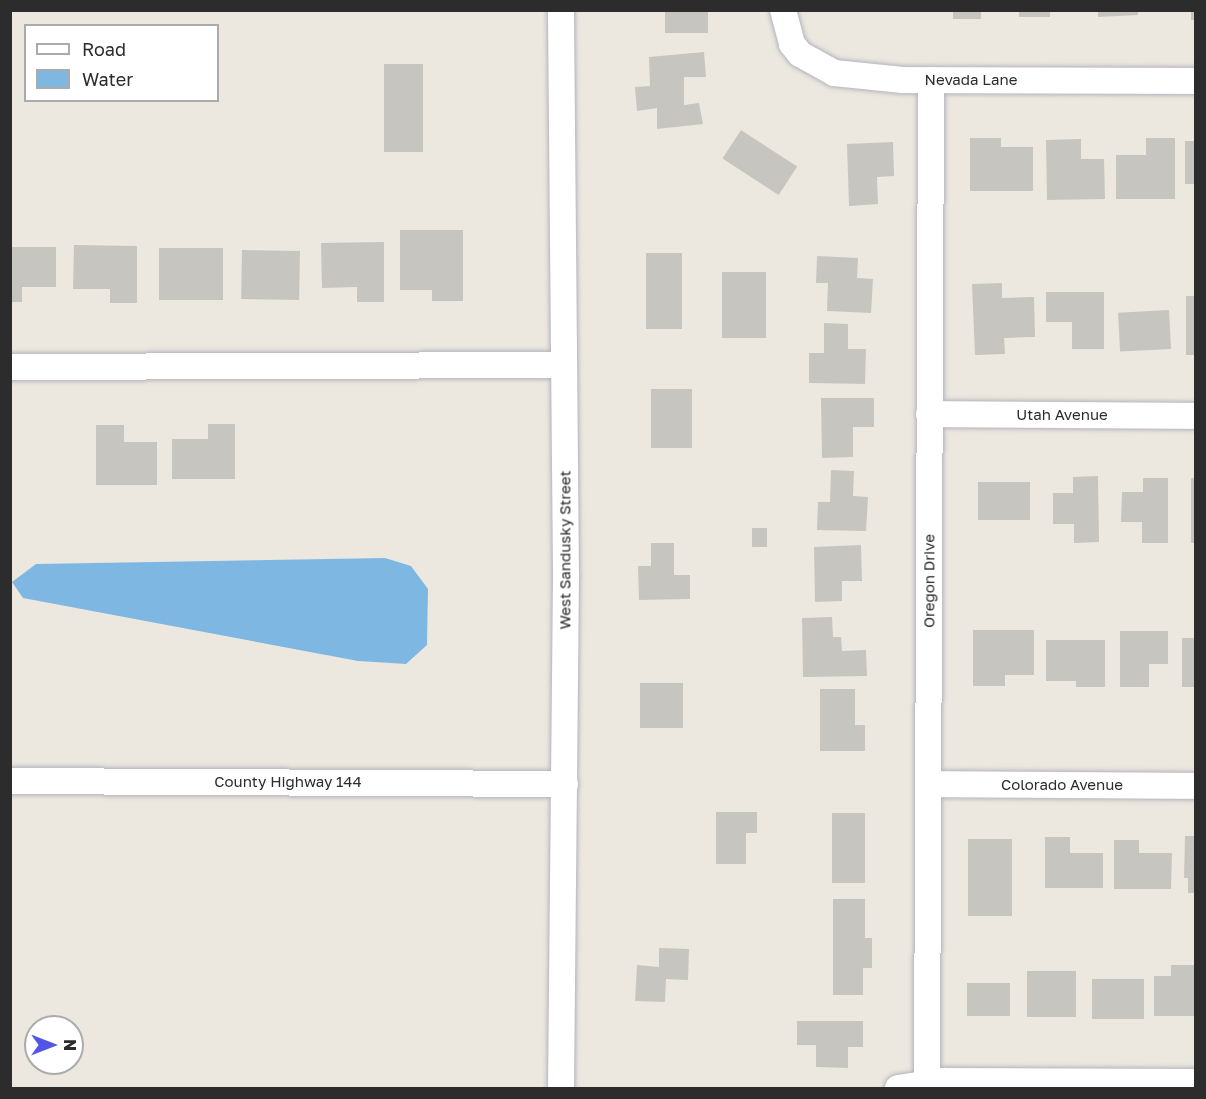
<!DOCTYPE html>
<html>
<head>
<meta charset="utf-8">
<style>
  body { margin:0 }
  #map { position:relative; width:1206px; height:1099px; overflow:hidden; background:#ece8df; font-family:"Golos Text",sans-serif }
  div>[style] { position:absolute }
  [style*='--x'] { left:calc(var(--x)*1px); top:calc(var(--y)*1px); width:calc(var(--w)*1px); rotate:calc(var(--a)*1deg) }
  .water>* { inset:0; background:#7eb8e2 }
  .building>* { inset:0; background:#c7c5bf; transform-origin:0 0 }
  .roads { filter:drop-shadow(0 0 2px #b3b3be) drop-shadow(0 0 2px #b3b3be) }
  .minor>* { height:26px; margin:-13px; padding:0 13px; transform-origin:13px; border-radius:13px; background:#fff }
  span { translate:-50% -50%; white-space:nowrap; text-align:center; line-height:1.15; -webkit-text-stroke:6px #fff; paint-order:stroke }
  .street-label { font-size:15px; color:#2c2c2c }
  .frame { position:absolute; inset:0; border:12px solid #2c2c2c; pointer-events:none }
  .legend { position:absolute; left:24px; top:24px; width:195px; height:78px; box-sizing:border-box; background:#fff; border:2px solid #ababab; margin:0; padding:8px 10px; list-style:none; font-size:18px; color:#2c2c2c }
  .legend li { display:flex; align-items:center; gap:12px; height:30px }
  .legend b { width:30px; border:2px solid #ababab }
  .north { position:absolute; left:24px; top:1015px; width:60px; height:60px; box-sizing:border-box; background:#fff; border:2px solid #ababab; border-radius:50%; rotate:90deg; font-size:16px; font-weight:700; line-height:24px; text-align:center; color:#2c2c2c }
  .north::after { content:''; display:block; margin:auto; width:21px; height:27px; background:#5156e7; clip-path:polygon(50% 0,100% 100%,50% 72%,0 100%) }
</style>
</head>
<body>
<div id="map">
  <div class="water">
    <div style="clip-path:polygon(385px 558px,411px 566px,428px 589px,427px 645px,406px 664px,358px 661px,23px 598px,12px 582px,36px 564px)"></div>
  </div>
  <div class="building">
    <div style="left:665px;top:10px;width:43px;height:23px"></div>
    <div style="left:953px;top:10px;width:28px;height:9px"></div>
    <div style="left:1019px;top:10px;width:31px;height:7px"></div>
    <div style="clip-path:polygon(1098px 10px,1138px 10px,1138px 15px,1098px 17px)"></div>
    <div style="left:1191px;top:10px;width:5px;height:10px"></div>
    <div style="clip-path:polygon(704px 52px,706px 77px,684px 77px,684px 105px,699px 103px,703px 124px,657px 129px,657px 108px,637px 111px,635px 87px,650px 86px,649px 57px)"></div>
    <div style="left:384px;top:64px;width:39px;height:88px"></div>
    <div style="left:741px;top:130px;width:67px;height:34px;rotate:33deg"></div>
    <div style="clip-path:polygon(970px 138px,1001px 138px,1001px 147px,1033px 147px,1033px 191px,970px 191px)"></div>
    <div style="clip-path:polygon(1146px 138px,1175px 138px,1175px 199px,1116px 199px,1116px 155px,1146px 155px)"></div>
    <div style="clip-path:polygon(1081px 139px,1081px 159px,1104px 159px,1105px 199px,1047px 200px,1046px 140px)"></div>
    <div style="left:1196px;top:141px;width:43px;height:11px;rotate:90deg"></div>
    <div style="clip-path:polygon(893px 142px,894px 176px,877px 177px,878px 204px,849px 206px,847px 144px)"></div>
    <div style="clip-path:polygon(400px 230px,463px 230px,463px 301px,432px 301px,432px 290px,400px 290px)"></div>
    <div style="clip-path:polygon(384px 242px,384px 302px,357px 302px,357px 287px,322px 288px,321px 243px)"></div>
    <div style="clip-path:polygon(74px 245px,137px 246px,137px 303px,110px 303px,110px 289px,73px 289px)"></div>
    <div style="clip-path:polygon(10px 247px,56px 247px,56px 287px,22px 287px,22px 302px,10px 302px)"></div>
    <div style="left:159px;top:248px;width:64px;height:52px"></div>
    <div style="left:300px;top:251px;width:49px;height:58px;rotate:91deg"></div>
    <div style="left:646px;top:253px;width:36px;height:76px"></div>
    <div style="clip-path:polygon(817px 256px,858px 258px,857px 278px,873px 279px,871px 313px,827px 311px,828px 283px,816px 283px)"></div>
    <div style="left:722px;top:272px;width:44px;height:66px"></div>
    <div style="clip-path:polygon(1002px 283px,1002px 298px,1034px 297px,1035px 337px,1004px 338px,1005px 354px,975px 355px,972px 284px)"></div>
    <div style="clip-path:polygon(1046px 292px,1104px 292px,1104px 349px,1072px 349px,1072px 322px,1046px 322px)"></div>
    <div style="left:1186px;top:296px;width:10px;height:59px"></div>
    <div style="left:1169px;top:310px;width:39px;height:51px;rotate:87deg"></div>
    <div style="clip-path:polygon(824px 323px,848px 324px,848px 349px,866px 349px,865px 384px,809px 383px,809px 353px,824px 353px)"></div>
    <div style="left:651px;top:389px;width:41px;height:59px"></div>
    <div style="clip-path:polygon(821px 398px,874px 398px,874px 427px,853px 427px,853px 457px,822px 458px)"></div>
    <div style="clip-path:polygon(208px 424px,235px 424px,235px 479px,172px 479px,172px 439px,208px 439px)"></div>
    <div style="clip-path:polygon(96px 425px,124px 425px,124px 442px,157px 442px,157px 485px,96px 485px)"></div>
    <div style="clip-path:polygon(831px 470px,854px 471px,853px 496px,868px 497px,866px 531px,817px 530px,818px 502px,830px 502px)"></div>
    <div style="clip-path:polygon(1098px 476px,1099px 542px,1074px 543px,1074px 524px,1053px 524px,1053px 493px,1073px 493px,1073px 477px)"></div>
    <div style="clip-path:polygon(1143px 478px,1168px 478px,1168px 543px,1142px 543px,1142px 522px,1121px 522px,1122px 492px,1143px 492px)"></div>
    <div style="left:1191px;top:478px;width:5px;height:65px"></div>
    <div style="left:978px;top:482px;width:52px;height:38px"></div>
    <div style="left:752px;top:528px;width:15px;height:19px"></div>
    <div style="clip-path:polygon(651px 543px,674px 543px,674px 575px,690px 575px,690px 599px,639px 600px,638px 566px,651px 566px)"></div>
    <div style="clip-path:polygon(861px 545px,862px 581px,842px 581px,842px 601px,815px 602px,814px 547px)"></div>
    <div style="clip-path:polygon(832px 617px,833px 637px,841px 637px,842px 651px,866px 650px,867px 676px,803px 677px,802px 618px)"></div>
    <div style="clip-path:polygon(973px 630px,1034px 630px,1034px 675px,1005px 675px,1005px 686px,973px 686px)"></div>
    <div style="clip-path:polygon(1120px 631px,1168px 631px,1168px 664px,1149px 664px,1149px 687px,1120px 687px)"></div>
    <div style="left:1182px;top:638px;width:14px;height:49px"></div>
    <div style="clip-path:polygon(1046px 640px,1105px 640px,1105px 687px,1076px 687px,1076px 681px,1046px 681px)"></div>
    <div style="left:640px;top:683px;width:43px;height:45px"></div>
    <div style="clip-path:polygon(820px 689px,855px 689px,855px 725px,865px 725px,865px 751px,820px 751px)"></div>
    <div style="clip-path:polygon(716px 812px,757px 812px,757px 833px,746px 833px,746px 864px,716px 864px)"></div>
    <div style="left:832px;top:813px;width:33px;height:70px"></div>
    <div style="clip-path:polygon(1185px 836px,1196px 836px,1196px 893px,1188px 893px,1188px 878px,1184px 878px)"></div>
    <div style="clip-path:polygon(1045px 837px,1070px 837px,1070px 853px,1103px 853px,1103px 888px,1045px 888px)"></div>
    <div style="left:968px;top:839px;width:44px;height:77px"></div>
    <div style="clip-path:polygon(1114px 840px,1139px 840px,1139px 853px,1172px 853px,1171px 889px,1114px 889px)"></div>
    <div style="clip-path:polygon(833px 899px,865px 899px,865px 938px,872px 938px,872px 968px,863px 968px,863px 995px,833px 995px)"></div>
    <div style="clip-path:polygon(659px 948px,689px 949px,688px 980px,666px 979px,665px 1002px,635px 1001px,637px 965px,659px 967px)"></div>
    <div style="clip-path:polygon(1171px 965px,1196px 965px,1196px 1016px,1154px 1016px,1154px 976px,1171px 976px)"></div>
    <div style="left:1027px;top:971px;width:49px;height:46px"></div>
    <div style="left:1092px;top:979px;width:52px;height:40px"></div>
    <div style="left:967px;top:983px;width:43px;height:33px"></div>
    <div style="clip-path:polygon(797px 1021px,863px 1021px,863px 1047px,848px 1047px,848px 1068px,816px 1067px,816px 1045px,797px 1045px)"></div>
  </div>
  <div class="roads">
    <div class="minor">
      <div style="--x:783;--y:10;--w:35;--a:75"></div>
      <div style="--x:792;--y:44;--w:13;--a:51"></div>
      <div style="--x:800;--y:54;--w:39;--a:29"></div>
      <div style="--x:834;--y:73;--w:69;--a:5.8"></div>
      <div style="--x:903;--y:80;--w:293;--a:0.2"></div>
      <div style="--x:10;--y:367;--w:554;--a:-0.21"></div>
      <div style="--x:929;--y:414;--w:267;--a:0.4"></div>
      <div style="--x:10;--y:781;--w:555;--a:0.31"></div>
      <div style="--x:928;--y:784;--w:268;--a:0.4"></div>
      <div style="--x:927;--y:1083;--w:1003;--a:-89.77"></div>
      <div style="--x:561;--y:1088;--w:512;--a:-89.44"></div>
      <div style="--x:566;--y:576;--w:566;--a:-90.51"></div>
      <div style="--x:898;--y:1088;--w:47;--a:-8.7"></div>
      <div style="--x:944;--y:1081;--w:252;--a:0.2"></div>
    </div>
  </div>
  <div class="street-label">
    <span style="left:971px;top:80px">Nevada Lane</span>
    <span style="left:1062px;top:415px">Utah Avenue</span>
    <span style="left:565px;top:550px;rotate:-90deg">West Sandusky Street</span>
    <span style="left:929px;top:581px;rotate:-90deg">Oregon Drive</span>
    <span style="left:288px;top:782px">County Highway 144</span>
    <span style="left:1062px;top:785px">Colorado Avenue</span>
  </div>
  <div class="frame"></div>
  <ul class="legend">
  <li><b style="height:8px;background:#fff"></b>Road</li>
  <li><b style="height:16px;background:#7eb8e2"></b>Water</li>
  </ul>
  <div class="north">N</div>
</div>
</body>
</html>
